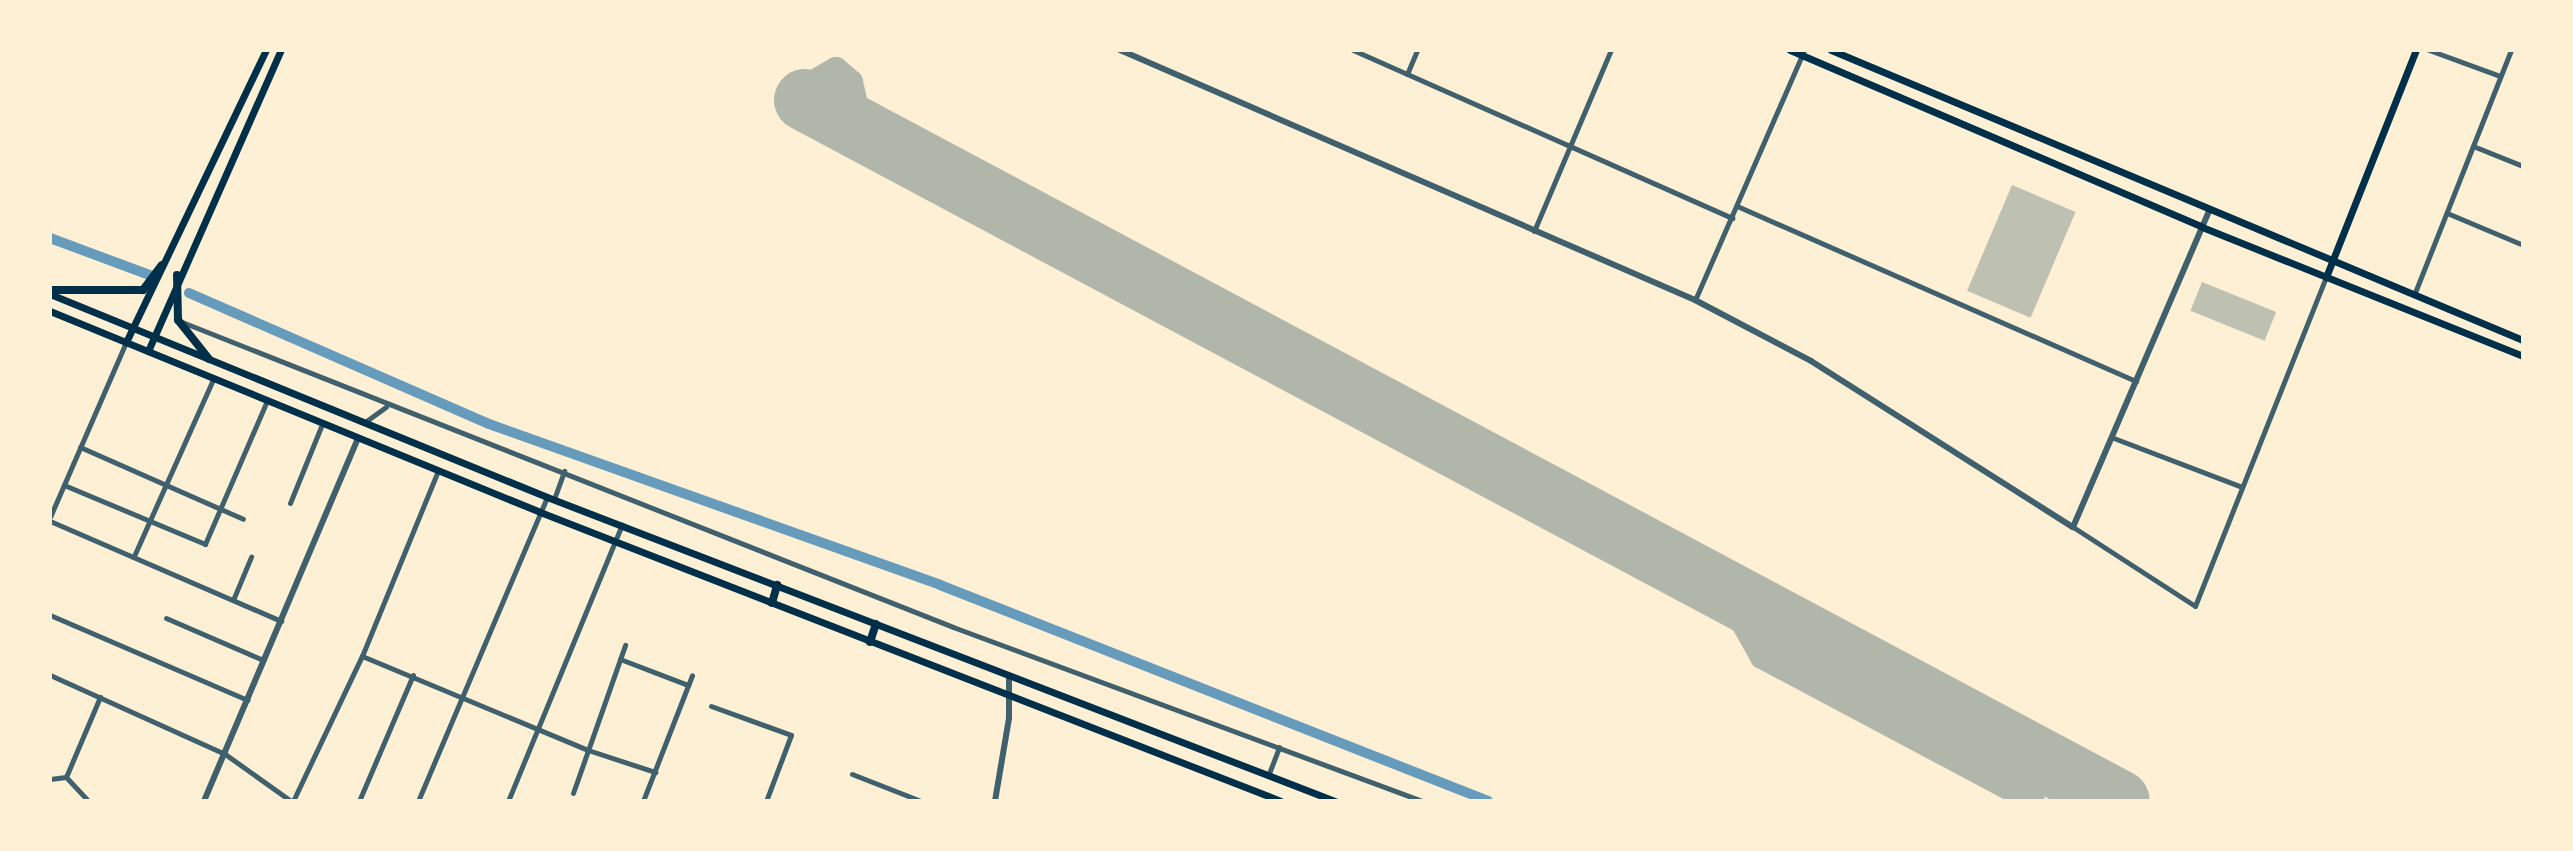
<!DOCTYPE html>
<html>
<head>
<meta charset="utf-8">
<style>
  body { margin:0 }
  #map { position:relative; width:2573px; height:851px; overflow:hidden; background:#fdf0d5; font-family:"Fira Sans Condensed",sans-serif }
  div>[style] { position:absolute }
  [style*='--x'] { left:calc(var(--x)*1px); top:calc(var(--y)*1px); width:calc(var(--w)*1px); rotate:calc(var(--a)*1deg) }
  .canal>* { height:10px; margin:-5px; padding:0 5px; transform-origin:5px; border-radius:5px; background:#669bbc }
  .taxiway>* { height:24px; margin:-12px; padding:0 12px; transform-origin:12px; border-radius:12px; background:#b1b6ab }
  .runway>* { height:62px; margin:-31px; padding:0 31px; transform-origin:31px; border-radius:31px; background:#b1b6ab }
  .building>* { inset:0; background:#bec0b2; transform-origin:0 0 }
  .minor>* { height:5px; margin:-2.5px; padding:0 2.5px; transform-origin:2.5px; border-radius:2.5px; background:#3f606c }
  .tertiary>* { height:6px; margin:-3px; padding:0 3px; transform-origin:3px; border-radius:3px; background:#3f606c }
  .secondary>* { height:7px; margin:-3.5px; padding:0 3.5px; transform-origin:3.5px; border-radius:3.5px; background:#003049 }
  .primary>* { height:7px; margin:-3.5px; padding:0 3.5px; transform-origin:3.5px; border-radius:3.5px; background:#003049 }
  .trunk>* { height:8px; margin:-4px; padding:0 4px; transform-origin:4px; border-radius:4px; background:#003049 }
  span { translate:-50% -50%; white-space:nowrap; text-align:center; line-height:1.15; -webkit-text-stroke:7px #fdf0d5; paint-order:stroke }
  .frame { position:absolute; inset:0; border:52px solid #fdf0d5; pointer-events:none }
</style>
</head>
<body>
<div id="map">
  <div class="canal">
    <div style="--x:50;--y:238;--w:109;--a:20.4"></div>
    <div style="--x:189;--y:293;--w:327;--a:23.6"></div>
    <div style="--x:489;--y:424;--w:479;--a:19.6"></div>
    <div style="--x:940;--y:585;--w:589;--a:21.51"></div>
  </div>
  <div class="taxiway">
    <div style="--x:805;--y:100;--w:23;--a:-59"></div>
    <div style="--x:817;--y:80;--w:22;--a:-30"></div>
    <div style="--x:836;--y:69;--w:20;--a:41"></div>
    <div style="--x:851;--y:82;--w:50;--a:77.3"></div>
    <div style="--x:1725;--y:591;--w:76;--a:60.7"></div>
    <div style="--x:1762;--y:657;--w:307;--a:28"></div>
  </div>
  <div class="runway">
    <div style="--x:805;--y:100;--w:1489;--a:28.08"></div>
  </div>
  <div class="building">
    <div style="left:2012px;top:185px;width:69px;height:115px;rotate:23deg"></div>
    <div style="left:2202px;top:282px;width:80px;height:31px;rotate:22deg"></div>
  </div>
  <div class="minor">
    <div style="--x:1353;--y:50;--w:415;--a:23.9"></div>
    <div style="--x:2429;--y:50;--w:76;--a:20.1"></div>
    <div style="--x:1407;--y:74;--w:26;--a:-67"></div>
    <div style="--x:2473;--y:146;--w:54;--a:21.8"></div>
    <div style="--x:1737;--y:206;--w:436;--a:23.7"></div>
    <div style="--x:2447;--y:213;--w:82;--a:22.8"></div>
    <div style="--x:1534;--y:231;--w:197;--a:-67"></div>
    <div style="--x:2414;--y:295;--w:264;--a:-68.4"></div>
    <div style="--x:1695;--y:300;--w:273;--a:-66.4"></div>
    <div style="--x:182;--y:322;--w:829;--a:21.58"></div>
    <div style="--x:953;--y:627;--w:500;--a:20.35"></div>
    <div style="--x:365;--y:422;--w:26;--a:-36"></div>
    <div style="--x:2111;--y:437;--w:140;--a:20.9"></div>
    <div style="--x:80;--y:447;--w:178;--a:23.8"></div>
    <div style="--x:64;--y:485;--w:153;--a:22.7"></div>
    <div style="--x:205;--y:544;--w:156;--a:-66.6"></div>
    <div style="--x:554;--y:499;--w:30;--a:-70"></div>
    <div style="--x:290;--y:503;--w:85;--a:-67.9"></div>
    <div style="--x:50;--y:517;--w:191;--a:-66.5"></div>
    <div style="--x:50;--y:521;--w:252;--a:23.4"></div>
    <div style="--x:2073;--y:527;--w:145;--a:32.9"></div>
    <div style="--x:2195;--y:606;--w:354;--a:-68.3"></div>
    <div style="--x:134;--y:556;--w:194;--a:-65.9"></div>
    <div style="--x:233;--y:600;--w:47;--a:-67.3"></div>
    <div style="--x:50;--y:615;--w:215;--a:23.3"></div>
    <div style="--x:166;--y:618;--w:106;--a:23.4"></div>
    <div style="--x:362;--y:656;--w:245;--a:22.6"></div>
    <div style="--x:588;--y:750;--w:71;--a:18.2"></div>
    <div style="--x:620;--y:659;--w:73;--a:20.9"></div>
    <div style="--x:50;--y:675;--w:192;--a:24.3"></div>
    <div style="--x:225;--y:754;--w:81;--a:35.5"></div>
    <div style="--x:711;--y:706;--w:85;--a:19.9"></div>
    <div style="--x:791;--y:735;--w:71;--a:110.7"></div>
    <div style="--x:852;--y:774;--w:74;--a:21.4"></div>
    <div style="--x:1268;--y:776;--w:31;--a:-69"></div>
    <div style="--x:66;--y:777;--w:87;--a:-67"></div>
    <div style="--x:50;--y:779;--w:16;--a:-7"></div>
    <div style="--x:66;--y:777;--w:33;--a:47"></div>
    <div style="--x:573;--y:793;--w:157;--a:-70.6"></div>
    <div style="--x:293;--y:801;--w:161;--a:-64.6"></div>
    <div style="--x:362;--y:656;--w:200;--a:-67.7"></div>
    <div style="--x:359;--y:801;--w:137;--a:-66.8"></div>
    <div style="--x:418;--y:801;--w:330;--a:-67"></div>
    <div style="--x:508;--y:801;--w:299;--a:-67.6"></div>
    <div style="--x:643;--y:801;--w:135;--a:-68.7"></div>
  </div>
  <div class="tertiary">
    <div style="--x:1120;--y:50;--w:627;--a:23.5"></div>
    <div style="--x:1695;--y:300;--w:131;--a:27.7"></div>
    <div style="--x:1811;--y:361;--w:310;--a:32.4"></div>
    <div style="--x:2073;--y:527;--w:344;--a:-66.7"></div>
    <div style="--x:204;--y:801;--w:394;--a:-67"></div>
    <div style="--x:995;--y:801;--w:84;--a:-80.4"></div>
    <div style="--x:1009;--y:718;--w:40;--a:-90"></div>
  </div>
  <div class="secondary">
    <div style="--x:1790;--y:50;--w:448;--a:23.2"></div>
    <div style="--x:2202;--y:227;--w:346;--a:21.9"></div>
    <div style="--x:1831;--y:50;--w:750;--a:22.74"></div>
    <div style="--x:2326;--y:277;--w:244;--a:-68.4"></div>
  </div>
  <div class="primary">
    <div style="--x:50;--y:294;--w:537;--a:22.22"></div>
    <div style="--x:547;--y:497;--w:845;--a:21.1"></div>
    <div style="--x:50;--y:311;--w:530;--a:22.3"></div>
    <div style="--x:540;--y:512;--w:795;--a:21.31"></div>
    <div style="--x:126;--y:342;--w:324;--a:-64.4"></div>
    <div style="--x:148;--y:351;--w:329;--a:-66.2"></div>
  </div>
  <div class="trunk">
    <div style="--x:177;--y:275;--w:45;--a:88.7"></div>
    <div style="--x:178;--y:320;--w:50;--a:51.5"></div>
    <div style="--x:50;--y:290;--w:93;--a:0"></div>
    <div style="--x:143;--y:290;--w:31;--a:-53"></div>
    <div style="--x:772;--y:603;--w:19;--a:-74"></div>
    <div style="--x:870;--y:642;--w:19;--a:-72"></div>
  </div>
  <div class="frame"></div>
</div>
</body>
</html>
